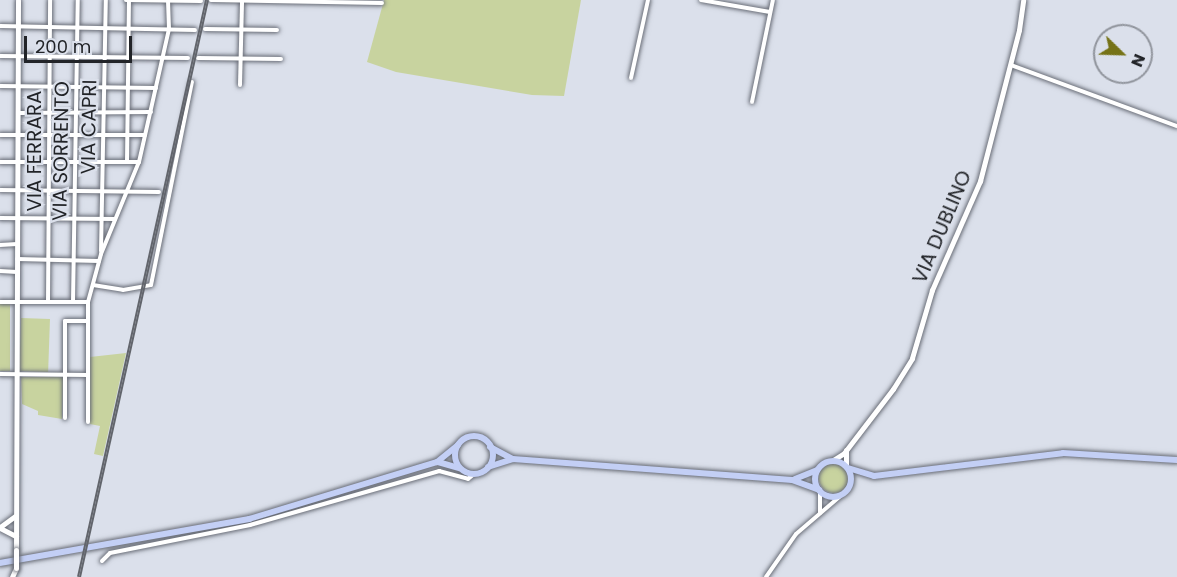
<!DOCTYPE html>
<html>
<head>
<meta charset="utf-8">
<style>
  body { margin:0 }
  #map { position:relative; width:1177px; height:577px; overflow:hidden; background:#dbe0eb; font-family:Poppins,sans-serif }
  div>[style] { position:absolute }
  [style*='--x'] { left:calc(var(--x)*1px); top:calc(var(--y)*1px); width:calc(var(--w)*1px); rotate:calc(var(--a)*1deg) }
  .green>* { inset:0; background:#c8d39f; transform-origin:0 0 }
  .round { border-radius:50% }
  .roads { filter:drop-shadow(0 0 2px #696d77) drop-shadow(0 0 2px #696d77) }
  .minor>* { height:4px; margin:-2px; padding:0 2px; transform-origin:2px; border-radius:2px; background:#fff }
  .tertiary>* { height:5px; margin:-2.5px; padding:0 2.5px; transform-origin:2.5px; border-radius:2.5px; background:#fff }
  .primary>* { height:6px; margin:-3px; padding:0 3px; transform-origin:3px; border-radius:3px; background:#c3cff5 }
  .primary>.ring { margin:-3px; padding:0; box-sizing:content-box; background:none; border:6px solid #c3cff5; border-radius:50% }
  .rail>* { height:4px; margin-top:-2px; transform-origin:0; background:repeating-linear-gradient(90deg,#dbe0eb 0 4.5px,#62656c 0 9px); box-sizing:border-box; border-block:2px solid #62656c }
  .bridges { filter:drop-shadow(0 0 2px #696d77) drop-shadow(0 0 2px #696d77) }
  .tertiary-bridge>* { height:5px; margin:-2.5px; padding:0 2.5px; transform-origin:2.5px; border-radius:2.5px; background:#fff }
  span { translate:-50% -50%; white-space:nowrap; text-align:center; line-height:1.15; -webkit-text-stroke:4.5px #dbe0eb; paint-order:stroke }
  .street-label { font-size:20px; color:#222428 }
  .north { position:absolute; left:1093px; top:24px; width:60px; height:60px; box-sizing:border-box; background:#dbe0eb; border:2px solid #91959d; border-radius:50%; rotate:113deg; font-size:16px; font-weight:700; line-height:24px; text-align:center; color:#222428 }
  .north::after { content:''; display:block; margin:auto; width:21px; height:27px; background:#767317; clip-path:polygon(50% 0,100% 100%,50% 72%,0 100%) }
  .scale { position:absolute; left:24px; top:36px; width:108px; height:27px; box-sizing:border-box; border:3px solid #222428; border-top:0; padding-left:8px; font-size:18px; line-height:21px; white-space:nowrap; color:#222428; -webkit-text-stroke:4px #dbe0eb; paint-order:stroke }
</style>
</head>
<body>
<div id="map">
  <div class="green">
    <div style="clip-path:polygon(384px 0,581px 0,564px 96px,532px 95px,396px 72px,367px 62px)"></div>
    <div style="left:0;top:304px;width:10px;height:67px"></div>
    <div style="left:21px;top:318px;width:29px;height:53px;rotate:2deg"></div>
    <div style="clip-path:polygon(126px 353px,103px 456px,94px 454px,100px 426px,90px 424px,90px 357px)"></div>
    <div style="clip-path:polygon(21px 377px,63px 377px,62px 419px,38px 415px,38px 411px,22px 404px)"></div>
    <div class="round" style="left:819px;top:463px;width:30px;height:30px"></div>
  </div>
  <div class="roads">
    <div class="minor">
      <div style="--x:126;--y:0;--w:75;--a:0.8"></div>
      <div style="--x:211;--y:0;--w:171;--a:1"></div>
      <div style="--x:701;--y:0;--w:70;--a:9.9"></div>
      <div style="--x:0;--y:26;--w:195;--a:1.2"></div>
      <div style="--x:205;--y:29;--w:72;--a:0.8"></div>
      <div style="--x:0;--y:56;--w:188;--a:0.6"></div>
      <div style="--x:198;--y:58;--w:83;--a:0.7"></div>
      <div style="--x:1011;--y:65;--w:177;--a:20.2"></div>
      <div style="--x:631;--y:78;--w:80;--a:-77.7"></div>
      <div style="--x:240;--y:85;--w:84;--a:-88.6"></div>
      <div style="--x:0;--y:86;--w:156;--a:0.7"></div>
      <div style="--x:752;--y:102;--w:104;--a:-78.4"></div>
      <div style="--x:19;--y:113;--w:132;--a:-0.4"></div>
      <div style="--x:0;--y:135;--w:145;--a:0"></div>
      <div style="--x:0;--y:162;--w:139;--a:0"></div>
      <div style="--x:127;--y:162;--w:162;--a:-89.3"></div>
      <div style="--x:0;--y:190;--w:159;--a:0.7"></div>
      <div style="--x:0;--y:218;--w:115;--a:0.5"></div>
      <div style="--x:0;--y:245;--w:17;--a:-3"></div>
      <div style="--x:101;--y:251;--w:251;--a:-88.9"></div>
      <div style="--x:17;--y:259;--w:82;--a:1.4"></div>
      <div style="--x:0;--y:271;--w:17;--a:3"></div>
      <div style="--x:93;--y:285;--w:30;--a:9"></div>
      <div style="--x:123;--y:290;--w:28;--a:-10"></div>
      <div style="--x:151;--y:285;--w:207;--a:-78.6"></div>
      <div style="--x:0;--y:302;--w:88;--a:0"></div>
      <div style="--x:48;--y:302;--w:302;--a:-89.6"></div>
      <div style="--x:73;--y:302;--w:302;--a:-89.1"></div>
      <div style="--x:0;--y:374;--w:88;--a:0.7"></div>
      <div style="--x:65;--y:418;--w:97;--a:-90"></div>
      <div style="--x:65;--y:321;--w:23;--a:0"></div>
      <div style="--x:88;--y:422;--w:120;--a:-90"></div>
      <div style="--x:88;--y:302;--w:50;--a:-74.8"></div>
      <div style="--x:101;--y:254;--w:100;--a:-67.6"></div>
      <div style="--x:139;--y:162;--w:136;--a:-77.3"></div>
      <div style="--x:169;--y:29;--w:29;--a:-92"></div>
      <div style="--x:820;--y:513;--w:22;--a:-90"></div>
      <div style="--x:102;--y:561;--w:11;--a:-45"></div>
      <div style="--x:110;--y:553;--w:143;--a:-11.3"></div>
      <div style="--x:250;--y:525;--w:197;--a:-15.9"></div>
      <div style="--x:439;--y:471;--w:30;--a:15"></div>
      <div style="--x:468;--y:479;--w:8;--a:-40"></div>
      <div style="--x:766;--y:577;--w:52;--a:-55.1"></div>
      <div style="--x:796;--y:534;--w:63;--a:-40.5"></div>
    </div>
    <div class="tertiary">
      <div style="--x:833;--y:460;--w:13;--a:-32"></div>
      <div style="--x:844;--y:453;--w:81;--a:-52.6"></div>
      <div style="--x:893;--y:389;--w:36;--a:-58"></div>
      <div style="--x:912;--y:358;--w:71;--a:-73.6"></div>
      <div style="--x:932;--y:290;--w:119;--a:-66.2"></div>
      <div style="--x:980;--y:181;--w:156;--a:-75.5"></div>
      <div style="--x:1019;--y:30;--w:30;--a:-82"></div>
      <div style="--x:846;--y:465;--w:15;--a:-90"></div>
      <div style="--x:0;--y:527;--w:19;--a:-36"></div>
      <div style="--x:0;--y:528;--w:18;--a:27"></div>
      <div style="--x:16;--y:550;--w:550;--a:-89.79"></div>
      <div style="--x:12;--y:577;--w:10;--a:-66"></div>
    </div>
    <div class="primary">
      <div class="ring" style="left:455px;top:436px;width:32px;height:32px"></div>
      <div style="--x:490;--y:447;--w:26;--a:28"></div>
      <div style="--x:513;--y:459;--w:280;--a:4.3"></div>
      <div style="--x:792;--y:480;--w:29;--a:20"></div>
      <div class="ring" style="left:815px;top:461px;width:30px;height:30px"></div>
      <div style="--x:438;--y:462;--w:22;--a:16"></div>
      <div style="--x:488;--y:467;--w:25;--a:-18"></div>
      <div style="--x:848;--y:468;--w:27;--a:17"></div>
      <div style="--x:874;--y:476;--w:190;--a:-6.9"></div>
      <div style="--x:1063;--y:453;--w:114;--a:3.5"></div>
      <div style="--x:795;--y:479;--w:24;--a:-22"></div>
      <div style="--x:0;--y:563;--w:253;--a:-10"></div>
      <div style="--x:249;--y:519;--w:196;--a:-16.9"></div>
      <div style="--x:437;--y:462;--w:27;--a:-39"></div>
    </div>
  </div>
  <div class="rail">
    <div style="--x:79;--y:577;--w:591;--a:-77.49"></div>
  </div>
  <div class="bridges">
    <div class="tertiary-bridge">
      <div style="--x:16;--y:550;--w:18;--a:90"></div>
    </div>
  </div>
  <div class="street-label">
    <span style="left:89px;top:127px;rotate:-89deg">VIA CAPRI</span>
    <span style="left:34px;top:151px;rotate:-90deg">VIA FERRARA</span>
    <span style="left:61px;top:151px;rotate:-89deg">VIA SORRENTO</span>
    <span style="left:942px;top:227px;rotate:-67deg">VIA DUBLINO</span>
  </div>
  <div class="north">N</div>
  <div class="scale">200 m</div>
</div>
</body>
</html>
